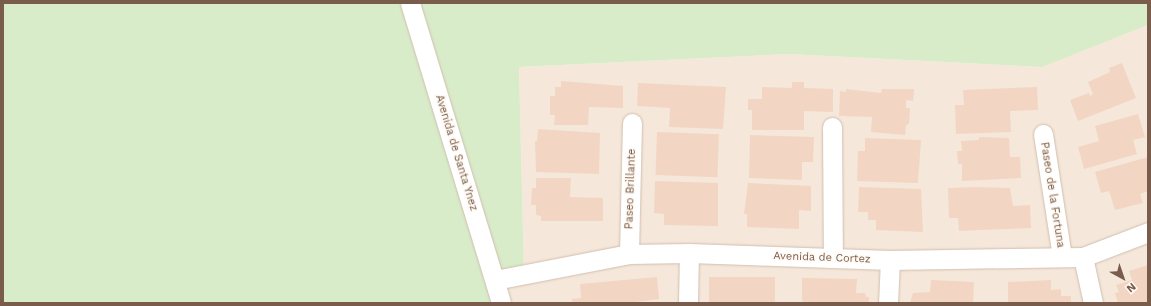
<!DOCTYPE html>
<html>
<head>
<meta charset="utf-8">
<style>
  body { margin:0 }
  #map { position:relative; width:1151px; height:306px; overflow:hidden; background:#fdf6ec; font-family:"Work Sans",sans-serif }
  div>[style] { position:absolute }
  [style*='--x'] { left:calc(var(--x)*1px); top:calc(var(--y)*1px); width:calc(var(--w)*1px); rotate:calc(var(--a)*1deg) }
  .residential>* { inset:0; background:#f5e8da }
  .green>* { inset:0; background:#d8ecc9 }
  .building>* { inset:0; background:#f3d5c3; transform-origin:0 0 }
  .roads { filter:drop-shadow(0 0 1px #d1beb0) drop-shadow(0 0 1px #d1beb0) }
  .minor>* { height:19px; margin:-9.5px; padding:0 9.5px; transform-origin:9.5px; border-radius:9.5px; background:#fff }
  span { translate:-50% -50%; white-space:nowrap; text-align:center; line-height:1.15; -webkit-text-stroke:3px #fffaf3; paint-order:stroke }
  .street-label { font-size:11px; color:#7a5c4d }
  .frame { position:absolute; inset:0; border:4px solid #7a5c4d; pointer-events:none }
  .north { position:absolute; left:1103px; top:258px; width:40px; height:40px; -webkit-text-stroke:3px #fffaf3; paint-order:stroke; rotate:140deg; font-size:11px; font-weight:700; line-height:16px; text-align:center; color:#7a5c4d }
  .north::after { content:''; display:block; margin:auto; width:14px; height:18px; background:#7a5c4d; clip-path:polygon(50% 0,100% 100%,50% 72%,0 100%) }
</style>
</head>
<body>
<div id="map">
  <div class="residential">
    <div style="clip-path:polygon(1148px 25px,1148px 303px,501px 303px,495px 280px,524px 274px,519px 67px,790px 54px,1041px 67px)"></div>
  </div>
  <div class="green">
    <div style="clip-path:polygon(3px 3px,1148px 3px,1148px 25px,1042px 67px,790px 54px,519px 67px,524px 274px,495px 280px,501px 303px,3px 303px)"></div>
  </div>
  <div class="building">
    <div style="clip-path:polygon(1122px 63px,1136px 98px,1078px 121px,1070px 100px,1089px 93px,1090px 96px,1093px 94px,1088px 82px,1110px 72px,1109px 68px)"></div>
    <div style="clip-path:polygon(561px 81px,623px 86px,623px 108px,589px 107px,588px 125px,554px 125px,555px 115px,550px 115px,550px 96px,555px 96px,555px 87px,561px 87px)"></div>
    <div style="clip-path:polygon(792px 82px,804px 82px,804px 88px,833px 89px,833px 112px,804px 111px,804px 130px,752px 130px,752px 110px,748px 110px,748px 99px,762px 99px,762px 87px,792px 88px)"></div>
    <div style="clip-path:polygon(638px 83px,726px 87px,723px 129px,669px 127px,670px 108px,637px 106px)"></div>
    <div style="clip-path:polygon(1037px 87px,1038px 110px,1010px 111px,1011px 132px,956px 134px,955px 105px,964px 105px,963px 90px)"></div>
    <div style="clip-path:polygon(846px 89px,881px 93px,882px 89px,914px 89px,913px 101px,906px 100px,906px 108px,910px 108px,909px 124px,906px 125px,905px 135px,871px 132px,872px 117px,839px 116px,840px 91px,846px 92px)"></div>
    <div style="clip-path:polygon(1138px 114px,1145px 137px,1133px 140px,1137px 154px,1084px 169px,1078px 147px,1099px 141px,1095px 126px)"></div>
    <div style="clip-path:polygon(538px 129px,600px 133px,599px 174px,536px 172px,535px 141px,537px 141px)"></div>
    <div style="left:657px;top:132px;width:62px;height:43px;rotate:2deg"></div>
    <div style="clip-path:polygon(750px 135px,814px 137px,813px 162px,802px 162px,802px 180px,749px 178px)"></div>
    <div style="clip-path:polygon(979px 137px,1009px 138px,1010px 157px,1020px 157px,1021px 178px,962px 181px,962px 164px,958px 164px,957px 151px,962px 151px,961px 141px,979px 140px)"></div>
    <div style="clip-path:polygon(865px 138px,921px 140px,918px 183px,857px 181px,858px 151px,865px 151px)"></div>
    <div style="clip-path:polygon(1148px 157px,1148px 191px,1140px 194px,1143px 203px,1115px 210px,1109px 191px,1101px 193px,1095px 172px)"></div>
    <div style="clip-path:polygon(536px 178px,571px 178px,570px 197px,603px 198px,603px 221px,541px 221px,541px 216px,536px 215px,536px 205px,531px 205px,532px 188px,536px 188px)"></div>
    <div style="clip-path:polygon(655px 181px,718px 183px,718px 226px,664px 225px,664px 214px,654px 213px)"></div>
    <div style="clip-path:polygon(748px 183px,811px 186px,811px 211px,799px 210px,799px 229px,747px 227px,747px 214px,744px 214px)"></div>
    <div style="clip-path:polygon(859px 187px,921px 189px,923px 232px,876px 230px,876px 220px,868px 220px,868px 212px,858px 212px)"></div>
    <div style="clip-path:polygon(974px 187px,1010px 188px,1013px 206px,1030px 205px,1031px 228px,959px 231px,958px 218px,949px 218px,948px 188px)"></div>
    <div style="clip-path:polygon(1148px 265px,1148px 303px,1118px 303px,1115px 293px,1119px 292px,1116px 285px,1132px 280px,1129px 271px)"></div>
    <div style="clip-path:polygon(657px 277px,659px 299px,628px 303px,572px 303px,572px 299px,581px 298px,580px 284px)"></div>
    <div style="left:709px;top:277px;width:66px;height:26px"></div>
    <div style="clip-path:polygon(802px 278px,857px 279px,856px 293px,865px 293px,866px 297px,869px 297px,869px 303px,806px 303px,802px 301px)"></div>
    <div style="clip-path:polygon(931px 280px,974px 282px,973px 303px,910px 303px,913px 293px,930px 292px)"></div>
    <div style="clip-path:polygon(1051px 280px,1051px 290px,1061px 289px,1061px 296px,1071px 296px,1071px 303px,1008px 303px,1008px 282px)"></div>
  </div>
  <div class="roads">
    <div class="minor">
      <div style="--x:410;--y:3;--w:313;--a:73.1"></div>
      <div style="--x:832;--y:127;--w:131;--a:89.6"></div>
      <div style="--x:1043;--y:134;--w:124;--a:81.2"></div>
      <div style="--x:629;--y:254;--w:131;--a:-88.7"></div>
      <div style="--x:1083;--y:257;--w:47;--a:77.7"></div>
      <div style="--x:495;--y:280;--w:136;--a:-11"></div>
      <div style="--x:629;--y:254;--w:60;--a:-1"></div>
      <div style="--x:689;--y:253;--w:201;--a:2"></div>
      <div style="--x:890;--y:260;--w:193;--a:-0.9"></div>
      <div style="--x:1083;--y:257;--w:70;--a:-21"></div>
      <div style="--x:688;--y:303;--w:50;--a:-88.9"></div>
      <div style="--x:888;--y:303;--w:43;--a:-87.3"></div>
    </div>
  </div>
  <div class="street-label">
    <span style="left:456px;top:153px;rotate:73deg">Avenida de Santa Ynez</span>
    <span style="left:631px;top:189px;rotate:-88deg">Paseo Brillante</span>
    <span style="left:1052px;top:195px;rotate:81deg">Paseo de la Fortuna</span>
    <span style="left:822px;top:258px;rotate:2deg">Avenida de Cortez</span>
  </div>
  <div class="frame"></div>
  <div class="north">N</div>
</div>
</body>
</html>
